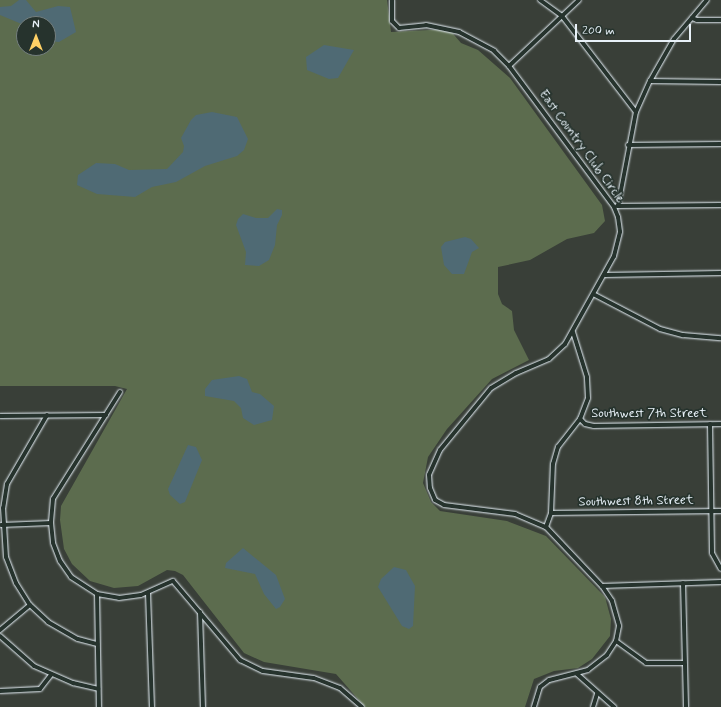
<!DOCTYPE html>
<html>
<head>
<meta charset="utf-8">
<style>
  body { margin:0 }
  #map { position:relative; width:721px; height:707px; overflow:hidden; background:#393f38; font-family:Mynerve,sans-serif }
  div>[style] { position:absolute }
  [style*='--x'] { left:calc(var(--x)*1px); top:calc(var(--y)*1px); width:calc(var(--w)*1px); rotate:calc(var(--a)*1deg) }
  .green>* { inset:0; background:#5c6c4e }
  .water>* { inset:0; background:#4f6a74 }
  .roads { filter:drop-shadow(0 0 1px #e8f1f8) drop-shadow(0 0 1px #e8f1f8) }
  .minor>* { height:4px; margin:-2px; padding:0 2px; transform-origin:2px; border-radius:2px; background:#26332d }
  span { translate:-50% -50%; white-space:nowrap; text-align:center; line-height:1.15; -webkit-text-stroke:3.5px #26332d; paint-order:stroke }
  .street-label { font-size:13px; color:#e8f1f8 }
  .north { position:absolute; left:16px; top:16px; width:40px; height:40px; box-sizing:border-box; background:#26332d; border:1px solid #747f7e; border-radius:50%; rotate:0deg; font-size:11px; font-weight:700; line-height:16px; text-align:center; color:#e8f1f8 }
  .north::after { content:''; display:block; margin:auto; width:14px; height:18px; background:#ffd166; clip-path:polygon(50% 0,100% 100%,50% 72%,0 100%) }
  .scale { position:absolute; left:575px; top:24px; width:116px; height:18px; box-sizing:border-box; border:2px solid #e8f1f8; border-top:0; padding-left:5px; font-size:12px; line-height:14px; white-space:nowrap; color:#e8f1f8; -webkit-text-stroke:3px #26332d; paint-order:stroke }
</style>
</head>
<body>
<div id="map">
  <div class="green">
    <div style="clip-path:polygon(evenodd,0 0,387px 0,391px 32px,449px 29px,461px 43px,478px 50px,510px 78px,602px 205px,605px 221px,594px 233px,567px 239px,530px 260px,498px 267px,498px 294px,502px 304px,512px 311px,514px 330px,529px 360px,492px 379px,447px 429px,428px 457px,423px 483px,431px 502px,440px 511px,507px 521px,546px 536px,605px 597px,611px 619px,610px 636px,592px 659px,578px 668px,554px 671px,534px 679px,525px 707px,365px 707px,336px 674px,264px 662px,244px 653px,183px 575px,175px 571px,167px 570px,138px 586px,114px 588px,90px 581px,72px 564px,64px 549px,60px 520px,61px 506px,127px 389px,115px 386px,0 386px,0 0,24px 24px,48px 24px,48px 48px,24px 48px,24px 24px)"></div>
  </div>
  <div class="water">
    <div style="clip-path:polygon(19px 0,26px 0,36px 12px,58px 6px,70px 7px,76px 32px,59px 42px,49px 41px,48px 24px,24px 25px,0 15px,0 7px,11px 6px)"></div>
    <div style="clip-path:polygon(324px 45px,354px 50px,338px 78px,329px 79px,307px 70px,306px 57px)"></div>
    <div style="clip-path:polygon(212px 112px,237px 117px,248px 139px,244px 150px,237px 156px,205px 166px,176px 182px,152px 187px,135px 197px,97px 194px,77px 185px,78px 175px,96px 163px,115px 164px,129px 170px,167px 169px,183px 152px,184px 146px,181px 138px,191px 120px,196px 115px)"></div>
    <div style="clip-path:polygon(277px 209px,282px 210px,282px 215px,277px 225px,275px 245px,269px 260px,259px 266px,245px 265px,246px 252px,236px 225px,238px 219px,243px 214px,256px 218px,268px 218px)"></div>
    <div style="clip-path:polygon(465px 237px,471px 239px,479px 248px,472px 252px,464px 274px,452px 274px,444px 265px,441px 247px,445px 242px)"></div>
    <div style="clip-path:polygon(239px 376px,247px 379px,252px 392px,260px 394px,274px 406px,272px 420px,254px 425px,243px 418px,241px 408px,234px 401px,205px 396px,205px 389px,212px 380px)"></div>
    <div style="clip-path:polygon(188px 445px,196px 447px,202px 460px,185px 502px,180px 504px,170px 495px,168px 489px)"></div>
    <div style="clip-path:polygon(243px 548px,276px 575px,285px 599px,280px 607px,276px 609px,264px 594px,255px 574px,225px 568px,226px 563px)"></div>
    <div style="clip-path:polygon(394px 567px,406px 570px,415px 586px,413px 626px,409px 629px,402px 626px,378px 587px,381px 579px)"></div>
  </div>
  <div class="roads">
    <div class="minor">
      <div style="--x:392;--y:0;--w:21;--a:90"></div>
      <div style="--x:392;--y:21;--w:10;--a:45"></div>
      <div style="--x:399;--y:28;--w:27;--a:-6"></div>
      <div style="--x:426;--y:25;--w:34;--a:12"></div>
      <div style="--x:459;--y:32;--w:40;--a:28"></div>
      <div style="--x:494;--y:51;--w:21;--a:45"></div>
      <div style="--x:509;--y:66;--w:176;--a:53.3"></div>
      <div style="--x:614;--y:207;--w:11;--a:68"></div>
      <div style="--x:618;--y:217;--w:15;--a:82"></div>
      <div style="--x:620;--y:232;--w:25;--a:104"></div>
      <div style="--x:614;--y:256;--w:101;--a:119.1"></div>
      <div style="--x:565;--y:344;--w:22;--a:137"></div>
      <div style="--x:549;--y:359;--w:36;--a:157"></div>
      <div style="--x:516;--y:373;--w:29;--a:149"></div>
      <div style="--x:491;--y:388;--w:80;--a:129.4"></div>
      <div style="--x:440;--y:450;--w:27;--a:114"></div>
      <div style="--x:429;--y:475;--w:13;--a:86"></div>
      <div style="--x:430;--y:488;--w:13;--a:67"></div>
      <div style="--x:435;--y:500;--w:10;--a:29"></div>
      <div style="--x:444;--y:505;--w:72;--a:7.2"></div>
      <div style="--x:515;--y:514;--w:34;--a:23"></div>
      <div style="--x:546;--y:527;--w:81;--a:46.5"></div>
      <div style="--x:602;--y:586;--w:18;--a:56"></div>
      <div style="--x:612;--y:601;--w:26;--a:74"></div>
      <div style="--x:619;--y:626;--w:15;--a:101"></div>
      <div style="--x:616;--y:641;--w:17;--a:123"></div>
      <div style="--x:607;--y:655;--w:24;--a:142"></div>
      <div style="--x:588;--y:670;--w:40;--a:165.6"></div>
      <div style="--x:549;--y:680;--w:11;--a:142"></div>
      <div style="--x:540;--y:687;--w:21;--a:107"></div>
      <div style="--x:540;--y:0;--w:27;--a:36"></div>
      <div style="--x:562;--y:16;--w:121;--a:52.4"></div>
      <div style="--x:692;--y:18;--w:5;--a:22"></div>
      <div style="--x:697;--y:20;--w:24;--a:0"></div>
      <div style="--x:509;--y:66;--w:96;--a:-43.3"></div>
      <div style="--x:650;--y:81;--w:71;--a:0.8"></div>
      <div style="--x:628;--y:145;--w:93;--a:-0.6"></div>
      <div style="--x:617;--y:206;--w:104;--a:-0.6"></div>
      <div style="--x:618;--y:206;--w:96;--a:-79.2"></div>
      <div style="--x:636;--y:112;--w:34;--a:-66"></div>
      <div style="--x:650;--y:81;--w:48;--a:-60.3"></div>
      <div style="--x:674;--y:39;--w:51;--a:-49.8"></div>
      <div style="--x:605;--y:275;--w:116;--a:-1"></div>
      <div style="--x:595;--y:295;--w:73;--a:27.6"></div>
      <div style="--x:660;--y:329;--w:24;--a:15"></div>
      <div style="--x:683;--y:335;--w:38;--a:5"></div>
      <div style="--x:120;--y:392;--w:126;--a:122.1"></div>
      <div style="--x:53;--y:499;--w:24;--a:95"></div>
      <div style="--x:51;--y:523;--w:20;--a:84"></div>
      <div style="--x:53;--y:543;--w:19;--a:69"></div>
      <div style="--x:60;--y:561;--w:19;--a:55"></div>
      <div style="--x:71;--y:577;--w:31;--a:33"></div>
      <div style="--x:97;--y:594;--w:22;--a:10"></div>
      <div style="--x:119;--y:598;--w:22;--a:-8"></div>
      <div style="--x:141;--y:595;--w:35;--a:-24"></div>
      <div style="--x:173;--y:581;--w:104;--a:49.7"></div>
      <div style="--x:240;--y:660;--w:25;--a:26"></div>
      <div style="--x:263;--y:671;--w:51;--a:7.8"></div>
      <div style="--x:314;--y:678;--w:28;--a:21"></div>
      <div style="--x:340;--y:688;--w:29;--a:41"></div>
      <div style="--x:47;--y:415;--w:80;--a:120.1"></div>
      <div style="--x:7;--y:484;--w:24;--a:99"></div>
      <div style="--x:3;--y:508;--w:49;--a:86.5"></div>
      <div style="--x:6;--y:557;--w:28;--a:69"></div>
      <div style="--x:16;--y:583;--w:26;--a:58"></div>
      <div style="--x:30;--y:605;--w:25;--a:43"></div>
      <div style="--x:48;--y:622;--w:34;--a:30"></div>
      <div style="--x:78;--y:639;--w:20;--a:15"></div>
      <div style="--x:0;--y:416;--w:106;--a:-0.5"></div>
      <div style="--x:580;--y:419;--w:7;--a:45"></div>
      <div style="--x:585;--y:424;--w:9;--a:13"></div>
      <div style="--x:594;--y:426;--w:127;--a:-0.9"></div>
      <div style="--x:710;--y:424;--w:129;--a:89.1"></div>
      <div style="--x:712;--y:553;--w:18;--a:61"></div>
      <div style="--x:551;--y:513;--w:170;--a:-0.7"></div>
      <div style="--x:1;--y:525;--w:50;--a:-2.3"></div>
      <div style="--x:546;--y:527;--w:15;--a:-70"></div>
      <div style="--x:551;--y:513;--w:49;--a:-87.7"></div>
      <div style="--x:553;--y:464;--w:18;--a:-74"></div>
      <div style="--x:558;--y:447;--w:36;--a:-52"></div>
      <div style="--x:580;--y:419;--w:22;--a:-69"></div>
      <div style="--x:588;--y:398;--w:21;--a:-93"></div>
      <div style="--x:587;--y:377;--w:47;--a:-107.3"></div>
      <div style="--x:683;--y:583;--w:124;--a:88.6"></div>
      <div style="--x:602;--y:586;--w:119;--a:-1.9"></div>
      <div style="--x:148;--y:593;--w:114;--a:88"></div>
      <div style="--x:97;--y:594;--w:113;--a:89"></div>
      <div style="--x:200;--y:612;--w:95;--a:88.2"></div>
      <div style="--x:0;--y:630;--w:39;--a:-40"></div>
      <div style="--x:0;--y:636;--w:45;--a:41.4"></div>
      <div style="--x:34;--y:666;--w:43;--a:23.6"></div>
      <div style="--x:73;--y:683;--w:26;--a:13"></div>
      <div style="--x:616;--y:641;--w:37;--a:36"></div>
      <div style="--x:646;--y:663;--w:38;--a:0"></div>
      <div style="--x:577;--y:674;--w:50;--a:41.7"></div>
      <div style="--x:0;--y:691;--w:40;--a:-2.9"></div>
      <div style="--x:40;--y:689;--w:18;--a:-52"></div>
      <div style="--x:593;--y:707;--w:14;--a:-73"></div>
    </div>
  </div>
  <div class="street-label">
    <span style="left:581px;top:147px;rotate:54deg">East Country Club Circle</span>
    <span style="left:649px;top:414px">Southwest 7th Street</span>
    <span style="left:636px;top:502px;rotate:-1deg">Southwest 8th Street</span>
  </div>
  <div class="north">N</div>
  <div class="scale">200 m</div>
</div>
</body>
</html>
